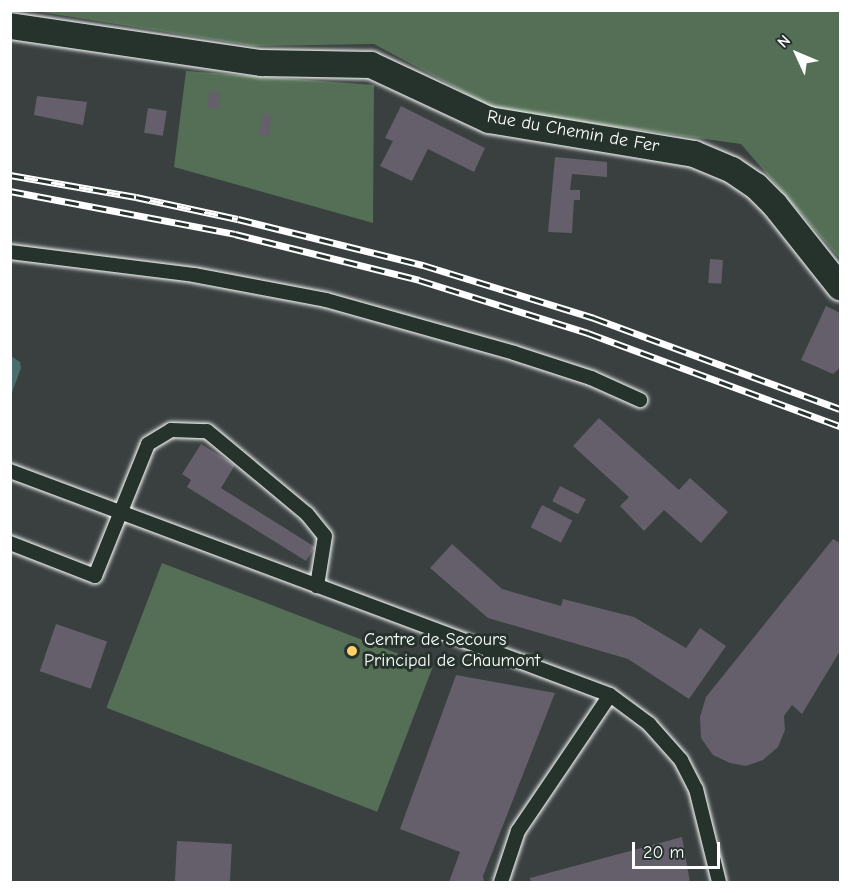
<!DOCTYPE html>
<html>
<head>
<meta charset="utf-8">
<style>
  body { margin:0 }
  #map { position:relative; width:851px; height:893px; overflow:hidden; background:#39403f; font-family:"Comic Neue",sans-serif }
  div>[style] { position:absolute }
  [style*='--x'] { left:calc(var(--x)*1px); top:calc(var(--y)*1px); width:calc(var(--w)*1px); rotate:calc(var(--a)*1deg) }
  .green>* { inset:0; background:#546f56; transform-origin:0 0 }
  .water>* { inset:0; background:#496d6d }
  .building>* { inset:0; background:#645f6a; transform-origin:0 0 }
  .roads { filter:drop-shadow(0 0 2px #fff) drop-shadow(0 0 2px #fff) }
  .service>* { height:14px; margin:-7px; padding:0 7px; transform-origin:7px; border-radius:7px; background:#26332d }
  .minor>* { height:26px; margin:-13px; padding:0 13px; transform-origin:13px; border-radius:13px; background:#26332d }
  .rail>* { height:7px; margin-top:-3.5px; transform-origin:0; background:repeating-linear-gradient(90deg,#26332d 0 14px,#fff 0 28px); box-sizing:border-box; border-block:2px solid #fff }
  .dots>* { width:16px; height:16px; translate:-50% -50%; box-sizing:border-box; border:3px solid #26332d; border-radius:50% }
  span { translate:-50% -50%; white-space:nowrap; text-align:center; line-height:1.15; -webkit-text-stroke:6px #26332d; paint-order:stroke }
  .street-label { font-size:18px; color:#fff }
  .poi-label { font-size:18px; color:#fff }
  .left { translate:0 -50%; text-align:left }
  .frame { position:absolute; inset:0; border:12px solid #fff; pointer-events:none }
  .north { position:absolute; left:767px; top:24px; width:60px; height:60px; -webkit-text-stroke:4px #26332d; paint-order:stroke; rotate:314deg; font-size:16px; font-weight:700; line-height:24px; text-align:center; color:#fff }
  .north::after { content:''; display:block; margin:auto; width:21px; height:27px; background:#fff; clip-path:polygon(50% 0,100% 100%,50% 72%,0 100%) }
  .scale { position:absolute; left:632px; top:842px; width:88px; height:27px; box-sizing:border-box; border:3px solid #fff; border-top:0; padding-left:8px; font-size:18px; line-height:21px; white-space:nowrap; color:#fff; -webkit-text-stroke:4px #26332d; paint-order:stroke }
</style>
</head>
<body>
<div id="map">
  <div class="green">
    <div style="clip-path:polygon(35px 11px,840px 11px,840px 259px,741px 144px,497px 110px,374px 44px,253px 46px)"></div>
    <div style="clip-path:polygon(186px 71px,374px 85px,373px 223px,174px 167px)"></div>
    <div style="left:162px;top:563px;width:290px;height:155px;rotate:21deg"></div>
  </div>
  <div class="water">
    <div style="clip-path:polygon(11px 356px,20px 362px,21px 368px,11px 395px)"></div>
  </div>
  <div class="building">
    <div style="left:209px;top:92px;width:11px;height:16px;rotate:5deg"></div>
    <div style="clip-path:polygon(37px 96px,87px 102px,83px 125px,34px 115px)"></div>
    <div style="clip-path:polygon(401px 106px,485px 148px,474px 172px,428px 149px,412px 181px,380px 166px,393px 141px,385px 138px)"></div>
    <div style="left:148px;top:108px;width:19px;height:25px;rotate:9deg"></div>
    <div style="left:262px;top:114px;width:9px;height:22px;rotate:6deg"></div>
    <div style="clip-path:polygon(555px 157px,607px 162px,607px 177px,572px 174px,570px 190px,580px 190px,580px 200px,574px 200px,572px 233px,548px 232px)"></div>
    <div style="left:710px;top:259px;width:13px;height:24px;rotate:4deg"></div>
    <div style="clip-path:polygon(826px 306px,840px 313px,840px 368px,833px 374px,801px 360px)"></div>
    <div style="clip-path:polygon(599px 418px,679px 490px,690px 478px,728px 512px,701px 543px,664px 510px,644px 531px,620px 506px,629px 497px,573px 446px)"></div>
    <div style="clip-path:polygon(201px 444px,235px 465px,221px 488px,315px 547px,306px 561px,187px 487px,191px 480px,182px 474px)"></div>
    <div style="left:560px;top:486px;width:29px;height:17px;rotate:27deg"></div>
    <div style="left:542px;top:505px;width:34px;height:25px;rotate:27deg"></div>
    <div style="clip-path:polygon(833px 539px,840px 543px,840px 651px,802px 714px,792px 705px,784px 716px,785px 730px,778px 747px,763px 760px,746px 766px,730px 763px,713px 755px,701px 738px,700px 717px,706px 697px)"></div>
    <div style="clip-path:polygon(452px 544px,502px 589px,561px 606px,563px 599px,634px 617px,686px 648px,700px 628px,726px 646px,689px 699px,628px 659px,488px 618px,430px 568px)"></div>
    <div style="left:56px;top:624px;width:54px;height:50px;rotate:19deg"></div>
    <div style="clip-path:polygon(456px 675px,555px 693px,483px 876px,484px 882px,449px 882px,460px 852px,400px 829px)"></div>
    <div style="clip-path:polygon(682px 837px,690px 882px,531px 882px,530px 878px)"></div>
    <div style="left:177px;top:841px;width:55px;height:41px;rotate:3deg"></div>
  </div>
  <div class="roads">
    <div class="service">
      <div style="--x:10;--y:252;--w:185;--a:7.1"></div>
      <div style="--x:194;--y:275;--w:134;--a:10.7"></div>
      <div style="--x:326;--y:300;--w:195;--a:15.7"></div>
      <div style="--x:514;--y:353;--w:81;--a:18"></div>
      <div style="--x:591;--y:378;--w:54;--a:24.2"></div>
      <div style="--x:10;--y:471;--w:640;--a:20.47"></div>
      <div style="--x:610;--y:695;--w:49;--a:36.6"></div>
      <div style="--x:649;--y:724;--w:48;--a:48.4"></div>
      <div style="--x:681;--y:760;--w:33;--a:63"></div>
      <div style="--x:696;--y:789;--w:96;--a:76.1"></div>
      <div style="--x:10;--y:543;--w:91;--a:21.2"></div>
      <div style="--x:95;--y:576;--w:142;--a:-68.1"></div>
      <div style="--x:148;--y:444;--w:27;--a:-31"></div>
      <div style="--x:171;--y:430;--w:36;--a:2"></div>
      <div style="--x:207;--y:431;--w:130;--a:39.7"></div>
      <div style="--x:307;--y:514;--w:28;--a:51"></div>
      <div style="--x:325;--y:536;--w:51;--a:99.1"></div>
      <div style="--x:501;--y:882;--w:54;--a:-71.6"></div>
      <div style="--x:518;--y:831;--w:164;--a:-55.9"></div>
    </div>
    <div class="minor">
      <div style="--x:10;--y:26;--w:255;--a:8.4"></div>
      <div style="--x:262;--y:63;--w:109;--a:1.1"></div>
      <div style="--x:371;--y:65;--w:130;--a:25"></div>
      <div style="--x:489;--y:120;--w:208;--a:9.4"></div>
      <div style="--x:694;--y:154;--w:41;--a:22.8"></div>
      <div style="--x:732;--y:170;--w:29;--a:34"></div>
      <div style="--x:756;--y:186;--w:27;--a:45"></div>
      <div style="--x:775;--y:205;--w:105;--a:51.6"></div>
    </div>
  </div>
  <div class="rail">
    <div style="--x:10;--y:175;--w:128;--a:9.9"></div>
    <div style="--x:136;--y:197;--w:104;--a:12.2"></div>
    <div style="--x:238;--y:219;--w:191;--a:14"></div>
    <div style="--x:423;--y:265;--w:179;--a:17.2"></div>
    <div style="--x:594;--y:318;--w:262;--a:20.3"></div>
    <div style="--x:10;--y:191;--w:229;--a:10.8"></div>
    <div style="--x:235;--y:234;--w:190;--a:14"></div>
    <div style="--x:419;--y:280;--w:177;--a:17.4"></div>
    <div style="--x:588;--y:333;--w:269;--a:20.3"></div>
  </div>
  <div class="dots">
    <div style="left:352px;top:651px;background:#ffd166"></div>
  </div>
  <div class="street-label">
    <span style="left:573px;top:132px;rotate:10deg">Rue du Chemin de Fer</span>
  </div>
  <div class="poi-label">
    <span class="left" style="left:364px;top:651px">Centre de Secours<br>Principal de Chaumont</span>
  </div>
  <div class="frame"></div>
  <div class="north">N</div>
  <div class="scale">20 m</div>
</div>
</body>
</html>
